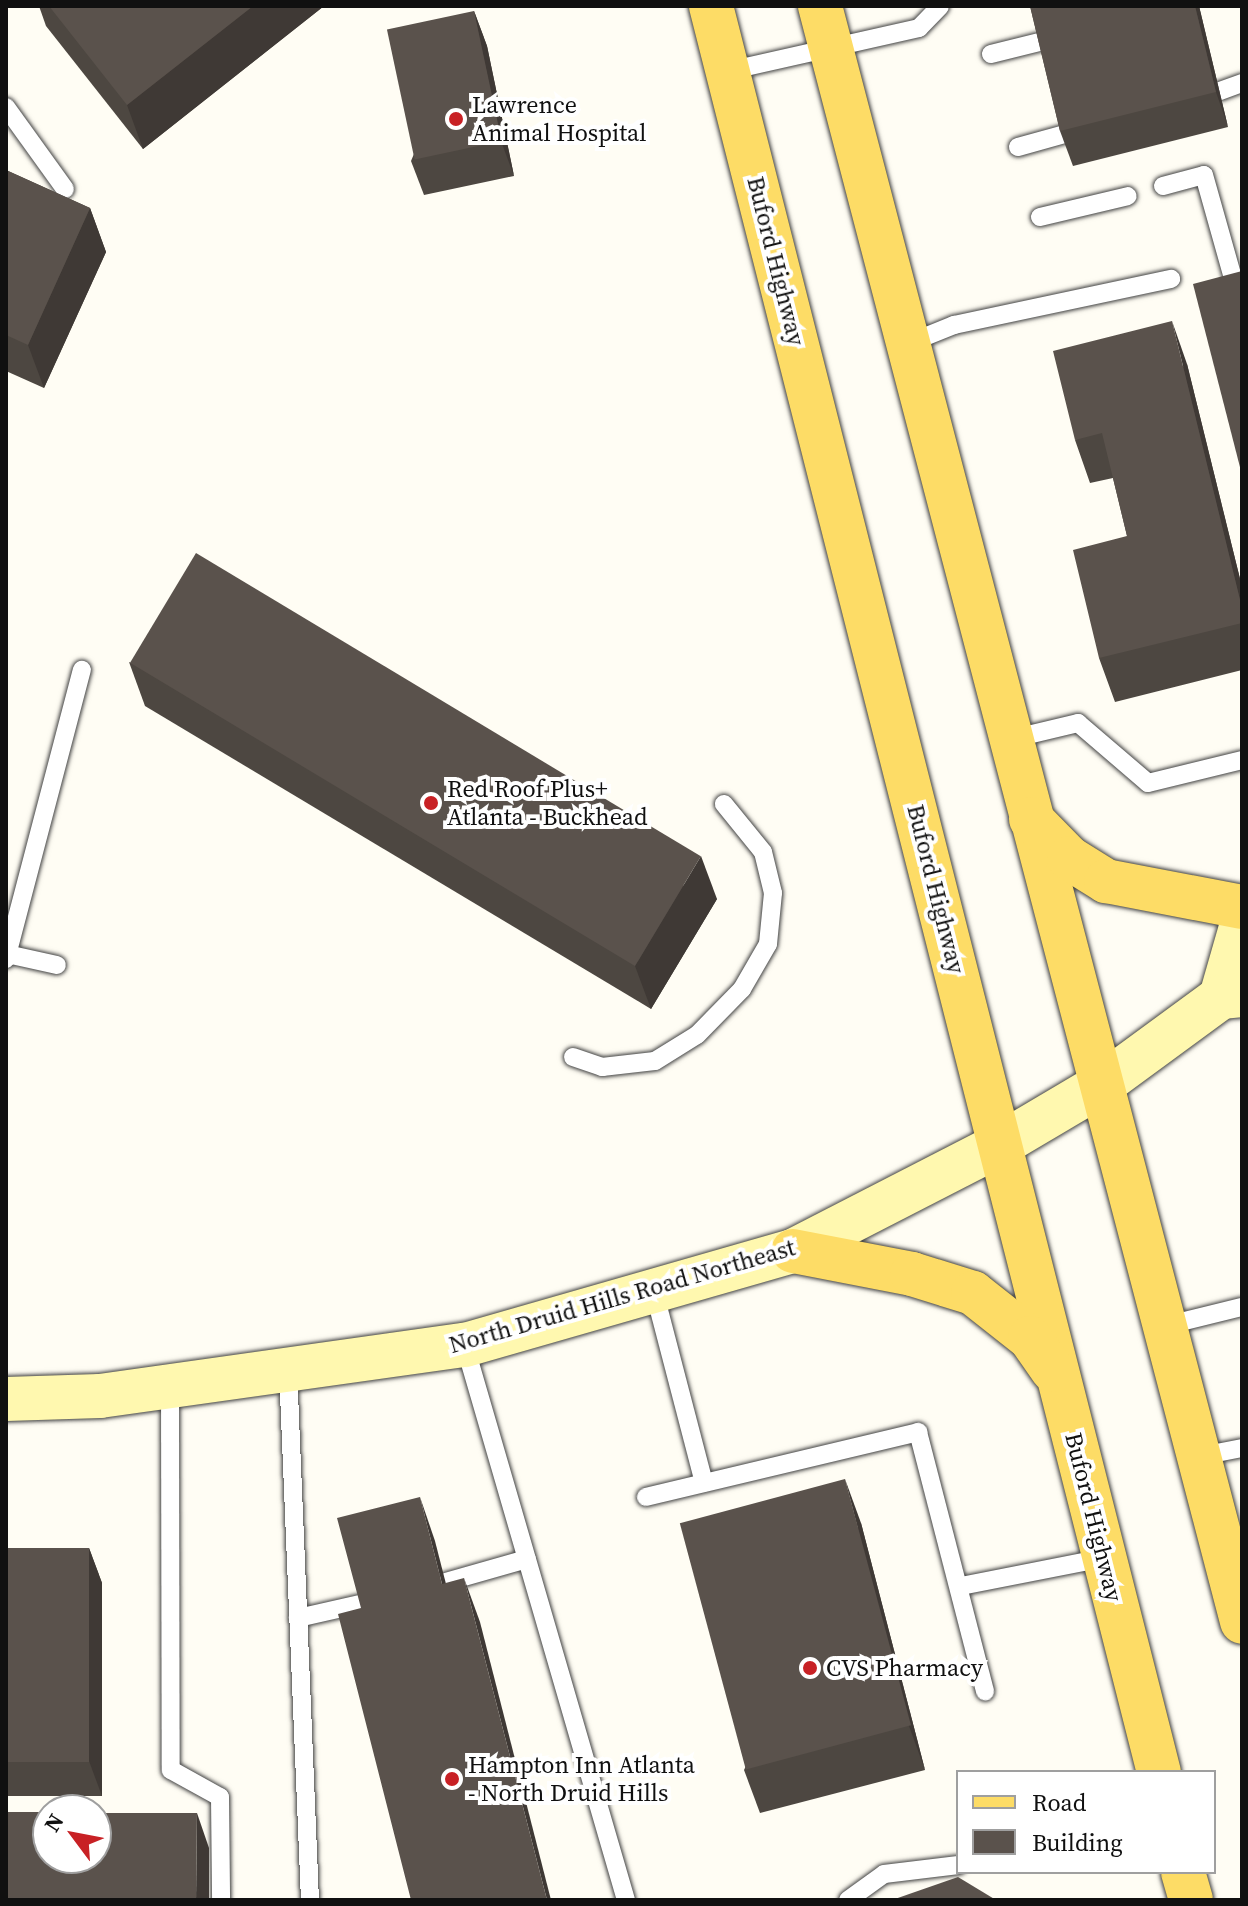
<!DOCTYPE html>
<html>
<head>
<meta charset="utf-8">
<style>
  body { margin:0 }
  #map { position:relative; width:1248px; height:1906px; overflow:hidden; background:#fffdf4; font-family:"Source Serif 4",serif }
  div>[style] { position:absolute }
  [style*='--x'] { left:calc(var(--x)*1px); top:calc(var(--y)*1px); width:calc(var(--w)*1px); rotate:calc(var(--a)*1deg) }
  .roads { filter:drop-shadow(0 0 2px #434343) drop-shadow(0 0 2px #434343) }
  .service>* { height:18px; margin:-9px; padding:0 9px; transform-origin:9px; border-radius:9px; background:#fff }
  .secondary>* { height:44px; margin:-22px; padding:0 22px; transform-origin:22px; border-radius:22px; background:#fff8af }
  .primary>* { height:44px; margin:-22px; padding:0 22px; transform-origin:22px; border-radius:22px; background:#fddc66 }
  .wall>* { inset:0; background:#4d4741 }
  .shaded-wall>* { inset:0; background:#3f3935 }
  .building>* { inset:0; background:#5a524c; transform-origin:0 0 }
  .dots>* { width:22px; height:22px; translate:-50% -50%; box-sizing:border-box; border:4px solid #fff; border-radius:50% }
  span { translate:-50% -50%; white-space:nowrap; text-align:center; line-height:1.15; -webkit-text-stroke:8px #fff; paint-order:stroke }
  .poi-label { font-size:24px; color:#101010 }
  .left { translate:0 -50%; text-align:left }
  .street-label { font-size:24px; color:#101010 }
  .frame { position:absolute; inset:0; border:8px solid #101010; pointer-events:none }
  .legend { position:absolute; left:956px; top:1770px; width:260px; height:104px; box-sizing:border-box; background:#fff; border:2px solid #9f9f9f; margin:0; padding:10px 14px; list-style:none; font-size:24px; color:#101010 }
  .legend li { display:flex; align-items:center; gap:16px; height:40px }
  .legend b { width:40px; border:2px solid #9f9f9f }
  .north { position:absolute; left:32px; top:1794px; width:80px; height:80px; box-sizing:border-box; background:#fff; border:2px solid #9f9f9f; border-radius:50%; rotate:302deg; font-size:22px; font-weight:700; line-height:32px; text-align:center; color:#101010 }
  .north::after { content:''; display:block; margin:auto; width:28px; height:36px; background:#c82125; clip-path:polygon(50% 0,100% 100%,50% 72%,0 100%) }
</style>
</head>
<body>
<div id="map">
  <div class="roads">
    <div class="service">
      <div style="--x:991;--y:54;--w:54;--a:-14"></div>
      <div style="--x:728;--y:71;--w:196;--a:-12.7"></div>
      <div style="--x:919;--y:28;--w:30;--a:-46"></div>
      <div style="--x:1220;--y:91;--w:23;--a:-20"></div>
      <div style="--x:6;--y:107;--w:101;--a:54.3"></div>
      <div style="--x:1018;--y:147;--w:49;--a:-15.5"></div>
      <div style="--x:1163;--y:186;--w:42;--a:-15"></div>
      <div style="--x:1204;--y:175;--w:140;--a:74.3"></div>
      <div style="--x:1040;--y:217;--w:90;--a:-13.4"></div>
      <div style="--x:907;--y:344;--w:51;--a:-22"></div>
      <div style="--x:954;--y:325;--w:222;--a:-12"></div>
      <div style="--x:1011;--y:739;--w:69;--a:-13.4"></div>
      <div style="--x:1078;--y:723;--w:92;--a:40.6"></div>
      <div style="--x:1148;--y:783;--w:97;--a:-13.7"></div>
      <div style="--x:7;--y:954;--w:51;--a:12.4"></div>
      <div style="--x:6;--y:959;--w:299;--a:-75.3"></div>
      <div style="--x:573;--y:1057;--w:31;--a:19"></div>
      <div style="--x:602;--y:1067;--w:53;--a:-6.5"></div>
      <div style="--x:655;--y:1061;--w:49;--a:-31.8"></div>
      <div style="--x:697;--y:1035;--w:64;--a:-45.6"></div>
      <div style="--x:742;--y:989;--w:52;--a:-60"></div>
      <div style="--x:768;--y:944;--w:51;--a:-84.4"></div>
      <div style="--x:773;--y:893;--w:42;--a:-103.7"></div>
      <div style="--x:763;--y:852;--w:62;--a:-129.1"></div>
      <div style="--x:654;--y:1291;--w:198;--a:75.4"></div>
      <div style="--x:1168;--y:1325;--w:76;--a:-13.7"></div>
      <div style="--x:465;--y:1346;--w:577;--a:73.8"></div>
      <div style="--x:288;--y:1369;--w:531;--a:87.63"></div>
      <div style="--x:170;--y:1386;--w:384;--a:89.9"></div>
      <div style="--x:171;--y:1770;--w:56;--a:28.9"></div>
      <div style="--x:220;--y:1797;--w:103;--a:89.4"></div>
      <div style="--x:1201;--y:1456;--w:42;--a:-11"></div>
      <div style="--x:646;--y:1497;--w:280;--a:-13.4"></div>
      <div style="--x:918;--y:1432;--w:268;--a:75.5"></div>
      <div style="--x:446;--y:1582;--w:84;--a:-15.9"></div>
      <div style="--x:961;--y:1586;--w:146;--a:-11.1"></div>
      <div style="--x:298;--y:1618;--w:68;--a:-12.8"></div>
      <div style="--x:848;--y:1900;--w:44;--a:-35.8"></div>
      <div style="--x:884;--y:1874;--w:75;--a:-6.9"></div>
    </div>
    <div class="secondary">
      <div style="--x:1221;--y:997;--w:76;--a:-74"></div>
      <div style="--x:6;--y:1399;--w:94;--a:-1.8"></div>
      <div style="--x:100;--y:1396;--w:369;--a:-8"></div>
      <div style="--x:465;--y:1345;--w:341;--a:-16"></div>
      <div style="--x:793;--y:1251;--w:234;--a:-27.2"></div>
      <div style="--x:1001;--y:1144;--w:120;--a:-30.6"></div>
      <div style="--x:1104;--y:1083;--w:145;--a:-36.3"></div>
      <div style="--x:1221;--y:997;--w:21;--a:-5"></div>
    </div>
    <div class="primary">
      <div style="--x:711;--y:6;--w:1822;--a:75.77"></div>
      <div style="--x:820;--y:6;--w:1670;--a:75.36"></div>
      <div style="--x:1031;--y:819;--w:54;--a:45.7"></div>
      <div style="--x:1069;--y:858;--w:44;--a:31.9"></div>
      <div style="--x:1106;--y:881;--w:138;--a:10.8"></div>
      <div style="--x:793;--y:1251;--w:121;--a:10.9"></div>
      <div style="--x:912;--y:1274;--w:64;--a:17.3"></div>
      <div style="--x:973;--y:1293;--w:73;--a:38.3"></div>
      <div style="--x:1030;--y:1338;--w:39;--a:55"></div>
      <div style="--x:1183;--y:1872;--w:29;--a:74"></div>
    </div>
  </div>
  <div class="wall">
    <div style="clip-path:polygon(39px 6px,324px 6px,143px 149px,46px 26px)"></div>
    <div style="clip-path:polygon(1030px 6px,1199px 6px,1228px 127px,1073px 166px,1060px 131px)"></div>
    <div style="clip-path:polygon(474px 11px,487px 46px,514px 176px,424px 195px,411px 161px)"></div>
    <div style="clip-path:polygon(6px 170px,90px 208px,106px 252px,44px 388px,6px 371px)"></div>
    <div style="clip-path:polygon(1187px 364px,1242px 587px,1242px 670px,1115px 702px,1099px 658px,1127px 536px,1113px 478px,1090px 483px,1075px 440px)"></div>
    <div style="clip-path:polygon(129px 662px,717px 899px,651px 1009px,145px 706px)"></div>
    <div style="clip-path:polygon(861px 1523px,925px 1770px,760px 1813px,744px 1770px)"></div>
    <div style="clip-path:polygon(6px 1548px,89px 1548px,102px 1583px,102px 1796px,6px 1796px)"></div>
  </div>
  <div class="shaded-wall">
    <div style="clip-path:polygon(253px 6px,324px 6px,143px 149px,127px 105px)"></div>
    <div style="clip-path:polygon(1195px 6px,1199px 6px,1228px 127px,1216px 92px)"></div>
    <div style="clip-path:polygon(474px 11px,487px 46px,514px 176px,501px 141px)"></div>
    <div style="clip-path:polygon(90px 208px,106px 252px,44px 388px,28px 345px)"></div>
    <div style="clip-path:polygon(1172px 321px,1187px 364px,1242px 587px,1242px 608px)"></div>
    <div style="clip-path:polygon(701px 856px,717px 899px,651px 1009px,635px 966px)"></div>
    <div style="clip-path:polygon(845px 1479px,861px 1523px,925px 1770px,909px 1726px)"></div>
    <div style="clip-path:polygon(420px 1497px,435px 1541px,457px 1627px,442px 1584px)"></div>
    <div style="clip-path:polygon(89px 1548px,102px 1583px,102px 1796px,89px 1761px)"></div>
    <div style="clip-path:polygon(464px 1578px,480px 1622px,551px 1900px,547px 1900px)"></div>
    <div style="clip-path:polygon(197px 1813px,209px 1848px,209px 1900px,196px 1900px)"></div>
  </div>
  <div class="building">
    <div style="clip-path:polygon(49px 6px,253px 6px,127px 105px)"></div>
    <div style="clip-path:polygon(1030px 6px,1195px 6px,1216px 92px,1060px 131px)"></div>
    <div style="left:474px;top:11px;width:133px;height:89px;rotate:78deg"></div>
    <div style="clip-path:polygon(6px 170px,90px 208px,28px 345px,6px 335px)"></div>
    <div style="clip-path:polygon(1242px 271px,1242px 475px,1193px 284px)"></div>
    <div style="clip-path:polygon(1172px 321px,1242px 608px,1242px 623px,1099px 658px,1073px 550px,1127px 536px,1102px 433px,1075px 440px,1053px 351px)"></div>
    <div style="left:196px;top:553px;width:589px;height:128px;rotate:31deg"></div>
    <div style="left:845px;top:1479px;width:255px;height:171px;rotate:75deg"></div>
    <div style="clip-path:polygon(420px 1497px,442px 1584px,464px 1578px,547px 1900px,411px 1900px,338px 1614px,361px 1608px,337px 1518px)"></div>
    <div style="left:6px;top:1548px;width:83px;height:214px"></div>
    <div style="clip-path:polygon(6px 1812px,48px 1812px,48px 1858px,96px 1858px,96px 1813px,197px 1813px,196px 1900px,6px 1900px)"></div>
    <div style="clip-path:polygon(958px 1877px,996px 1900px,892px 1900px)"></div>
  </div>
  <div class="dots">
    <div style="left:456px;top:119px;background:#c82125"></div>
    <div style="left:431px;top:803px;background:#c82125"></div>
    <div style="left:810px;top:1668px;background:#c82125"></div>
    <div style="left:452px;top:1779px;background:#c82125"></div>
  </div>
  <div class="poi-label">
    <span class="left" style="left:472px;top:119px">Lawrence<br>Animal Hospital</span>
    <span class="left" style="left:447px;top:803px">Red Roof Plus+<br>Atlanta - Buckhead</span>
    <span class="left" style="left:826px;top:1668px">CVS Pharmacy</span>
    <span class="left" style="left:468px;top:1779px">Hampton Inn Atlanta<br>- North Druid Hills</span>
  </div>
  <div class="street-label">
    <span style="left:776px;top:261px;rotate:76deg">Buford Highway</span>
    <span style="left:936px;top:889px;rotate:76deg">Buford Highway</span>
    <span style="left:622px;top:1296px;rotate:-16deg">North Druid Hills Road Northeast</span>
    <span style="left:1094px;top:1517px;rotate:76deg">Buford Highway</span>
  </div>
  <div class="frame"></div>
  <ul class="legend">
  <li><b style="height:10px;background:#fddc66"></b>Road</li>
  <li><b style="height:22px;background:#5a524c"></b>Building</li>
  </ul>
  <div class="north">N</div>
</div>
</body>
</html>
